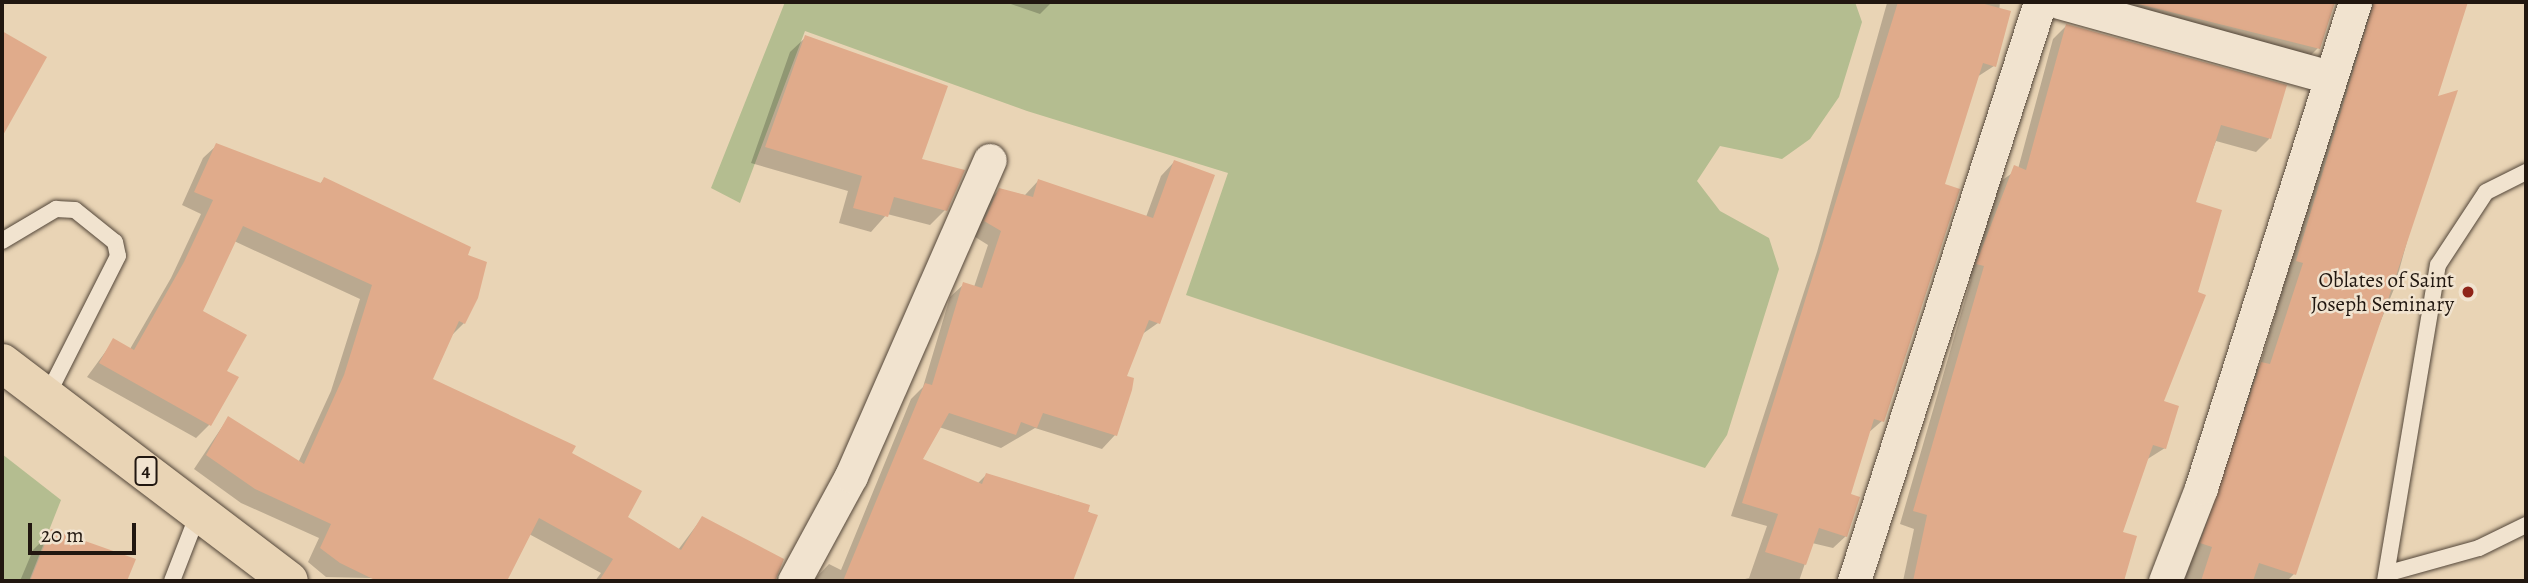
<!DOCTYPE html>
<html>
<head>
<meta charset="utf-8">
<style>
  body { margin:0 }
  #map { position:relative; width:2528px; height:583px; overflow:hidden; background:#e9d4b5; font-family:Alegreya,serif }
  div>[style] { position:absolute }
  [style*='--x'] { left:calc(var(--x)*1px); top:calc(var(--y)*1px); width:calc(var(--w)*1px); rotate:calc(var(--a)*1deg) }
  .green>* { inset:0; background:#b4bd90 }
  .shadow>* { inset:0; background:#0003 }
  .building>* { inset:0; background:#e0ab8b }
  .roads { filter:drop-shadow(0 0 2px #534639) drop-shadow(0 0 2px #534639) }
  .service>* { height:16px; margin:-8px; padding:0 8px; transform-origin:8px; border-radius:8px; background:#f1e3cf }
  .minor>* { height:33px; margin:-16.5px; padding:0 16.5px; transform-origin:16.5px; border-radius:16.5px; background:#f1e3cf }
  .primary>* { height:38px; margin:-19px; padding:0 19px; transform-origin:19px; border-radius:19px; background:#e9d4b5 }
  .dots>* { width:19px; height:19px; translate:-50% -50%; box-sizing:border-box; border:4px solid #f1e3cf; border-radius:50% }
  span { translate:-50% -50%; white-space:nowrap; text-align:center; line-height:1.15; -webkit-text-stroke:5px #f1e3cf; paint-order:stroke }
  .shield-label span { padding:2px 5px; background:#f1e3cf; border:2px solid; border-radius:5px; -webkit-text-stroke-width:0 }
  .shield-label { font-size:19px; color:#211710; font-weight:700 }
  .poi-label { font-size:21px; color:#211710 }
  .right { translate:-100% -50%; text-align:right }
  .frame { position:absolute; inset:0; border:4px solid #211710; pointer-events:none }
  .scale { position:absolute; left:28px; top:523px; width:108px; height:32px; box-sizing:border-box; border:4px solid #211710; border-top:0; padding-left:9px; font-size:21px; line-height:24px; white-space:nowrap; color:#211710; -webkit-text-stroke:5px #f1e3cf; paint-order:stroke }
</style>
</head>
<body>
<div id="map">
  <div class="green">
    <div style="clip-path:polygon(785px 2px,1855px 2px,1862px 22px,1839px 97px,1810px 139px,1782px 159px,1720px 146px,1697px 181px,1720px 211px,1769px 238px,1779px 269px,1727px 435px,1705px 468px,1186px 295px,1228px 173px,1027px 111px,805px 31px,740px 203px,711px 188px)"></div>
    <div style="clip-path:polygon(2px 454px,61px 500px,29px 581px,2px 581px)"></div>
  </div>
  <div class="shadow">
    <div style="clip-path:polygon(1005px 2px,1052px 2px,1040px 14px)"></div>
    <div style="clip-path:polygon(2000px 2px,1994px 66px,1977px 77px,1942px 185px,1882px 421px,1868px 433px,1849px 495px,1846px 536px,1833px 548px,1812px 543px,1799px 581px,1737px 581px,1749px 578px,1767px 526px,1731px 516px,1817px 252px,1887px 3px)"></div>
    <div style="clip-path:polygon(2075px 2px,2334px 2px,2318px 48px,2305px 61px)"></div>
    <div style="clip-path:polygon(2368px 2px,2465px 6px,2435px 99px,2432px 150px,2394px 289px,2359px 373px,2294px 574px,2287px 581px,2177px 581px,2247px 378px,2260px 365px)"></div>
    <div style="clip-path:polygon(2066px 26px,2285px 86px,2269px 139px,2256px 152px,2216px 141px,2193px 203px,2162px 402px,2165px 448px,2146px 460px,2121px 533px,2135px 537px,2123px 581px,1903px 581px,1914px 529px,1900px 524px,1971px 279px,1964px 277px,1984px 216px,2001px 181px,2018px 169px,2053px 39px)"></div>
    <div style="clip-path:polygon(2px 33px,45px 57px,2px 133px)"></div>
    <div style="clip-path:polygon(806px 37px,920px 160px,945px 210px,930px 225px,887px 214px,871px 232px,839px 223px,848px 191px,751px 163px,790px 52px)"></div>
    <div style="clip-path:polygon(217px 145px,319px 185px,324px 179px,466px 256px,464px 323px,449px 338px,430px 380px,570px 453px,625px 518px,678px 550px,702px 518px,782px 560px,773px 581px,595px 581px,601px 573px,529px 534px,505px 581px,326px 577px,308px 562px,319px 538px,241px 503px,194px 469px,228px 418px,298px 463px,331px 391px,360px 299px,234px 241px,201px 312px,225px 371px,210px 424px,196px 438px,87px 377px,114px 340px,130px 349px,171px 278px,201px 214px,182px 205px,203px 158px)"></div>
    <div style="clip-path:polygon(1174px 162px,1158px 323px,1141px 335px,1124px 377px,1115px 435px,1102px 449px,1035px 428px,1001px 448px,939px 427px,921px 459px,977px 484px,986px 475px,1053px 500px,1058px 495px,1096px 516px,1062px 581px,813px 581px,829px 564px,841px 570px,911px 399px,923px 387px,950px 297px,964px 284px,974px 287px,988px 245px,972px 235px,985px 204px,999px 190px,1025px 195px,1038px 181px,1146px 217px,1161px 176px)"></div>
    <div style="clip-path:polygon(52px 531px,133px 560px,125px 581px,20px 581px,33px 550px)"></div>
  </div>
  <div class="building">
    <div style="clip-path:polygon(1898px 2px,1977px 2px,2011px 11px,1996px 67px,1983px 63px,1945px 184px,1960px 189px,1884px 422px,1874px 419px,1851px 494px,1860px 497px,1847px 537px,1819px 528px,1806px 565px,1765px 552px,1778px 514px,1742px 503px)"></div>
    <div style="clip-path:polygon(2130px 2px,2335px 2px,2320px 49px)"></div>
    <div style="clip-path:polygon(2374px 2px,2468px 2px,2438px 96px,2458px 90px,2296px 575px,2259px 563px,2253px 581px,2201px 581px,2212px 547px,2200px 543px,2261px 362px,2270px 364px,2303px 263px,2296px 261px)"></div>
    <div style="clip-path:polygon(2066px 24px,2287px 85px,2271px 139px,2221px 125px,2196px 202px,2222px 210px,2198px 292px,2206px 295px,2164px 401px,2179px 406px,2166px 449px,2153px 445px,2123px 532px,2137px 536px,2124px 581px,1913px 581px,1927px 515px,1913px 511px,1984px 266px,1976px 264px,2014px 165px,2026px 170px)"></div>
    <div style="clip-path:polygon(2px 31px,47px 57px,2px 137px)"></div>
    <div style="clip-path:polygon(805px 35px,948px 86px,922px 159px,965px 170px,947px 211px,894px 197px,888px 217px,853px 208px,862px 176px,765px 147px)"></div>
    <div style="clip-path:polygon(216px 143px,321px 183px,324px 177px,471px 247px,468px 255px,487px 262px,478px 298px,465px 324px,459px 321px,433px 379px,576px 446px,572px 453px,642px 491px,628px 517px,681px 550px,702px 516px,784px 559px,775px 581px,599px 581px,613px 559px,539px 518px,507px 581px,377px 581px,340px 563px,320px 548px,331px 524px,255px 489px,206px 455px,228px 416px,304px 464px,344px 375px,372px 285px,243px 226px,203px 311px,247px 335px,227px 371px,239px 377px,211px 426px,99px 363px,113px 338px,134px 350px,184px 262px,213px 200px,194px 192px)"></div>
    <div style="clip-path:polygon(1174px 160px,1215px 175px,1160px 324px,1149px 320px,1127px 376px,1134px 378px,1132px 390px,1117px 436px,1043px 413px,1037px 428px,1021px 422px,1016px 435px,949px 413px,923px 459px,982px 484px,986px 473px,1090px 505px,1088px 512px,1098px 515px,1073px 581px,843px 581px,925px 383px,932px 385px,963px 282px,982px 288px,1001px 231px,984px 221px,999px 188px,1033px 197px,1038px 179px,1153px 218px)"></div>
    <div style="clip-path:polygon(51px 529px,136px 559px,127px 581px,30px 581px)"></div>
  </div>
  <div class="roads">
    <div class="service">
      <div style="--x:2;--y:241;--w:63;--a:-30.7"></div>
      <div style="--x:56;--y:209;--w:19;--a:3"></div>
      <div style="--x:75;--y:210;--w:51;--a:38.7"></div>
      <div style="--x:115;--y:242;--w:14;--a:78"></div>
      <div style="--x:118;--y:256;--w:157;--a:116.9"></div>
      <div style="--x:2389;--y:573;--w:93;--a:-15.5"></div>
      <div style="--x:2479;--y:548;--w:52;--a:-26.1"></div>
      <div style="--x:172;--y:581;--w:72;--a:-68.8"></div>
      <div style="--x:2385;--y:581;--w:320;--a:-80.5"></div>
      <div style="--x:2438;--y:265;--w:87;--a:-56.7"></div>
      <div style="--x:2486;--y:192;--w:45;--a:-26.6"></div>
    </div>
    <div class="minor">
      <div style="--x:2059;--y:2;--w:281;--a:15.5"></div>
      <div style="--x:794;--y:581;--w:119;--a:-61.5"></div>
      <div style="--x:851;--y:476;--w:345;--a:-66.3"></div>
      <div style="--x:1854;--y:581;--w:608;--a:-72.19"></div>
      <div style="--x:2165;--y:581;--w:100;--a:-68.8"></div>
      <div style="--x:2201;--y:488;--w:510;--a:-72.42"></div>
    </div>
    <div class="primary">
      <div style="--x:2;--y:363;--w:360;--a:37.2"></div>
    </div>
  </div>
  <div class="dots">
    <div style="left:2468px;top:292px;background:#8f2418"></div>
  </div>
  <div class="shield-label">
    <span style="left:146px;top:471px">4</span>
  </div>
  <div class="poi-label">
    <span class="right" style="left:2454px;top:292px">Oblates of Saint<br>Joseph Seminary</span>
  </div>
  <div class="frame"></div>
  <div class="scale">20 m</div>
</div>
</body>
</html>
